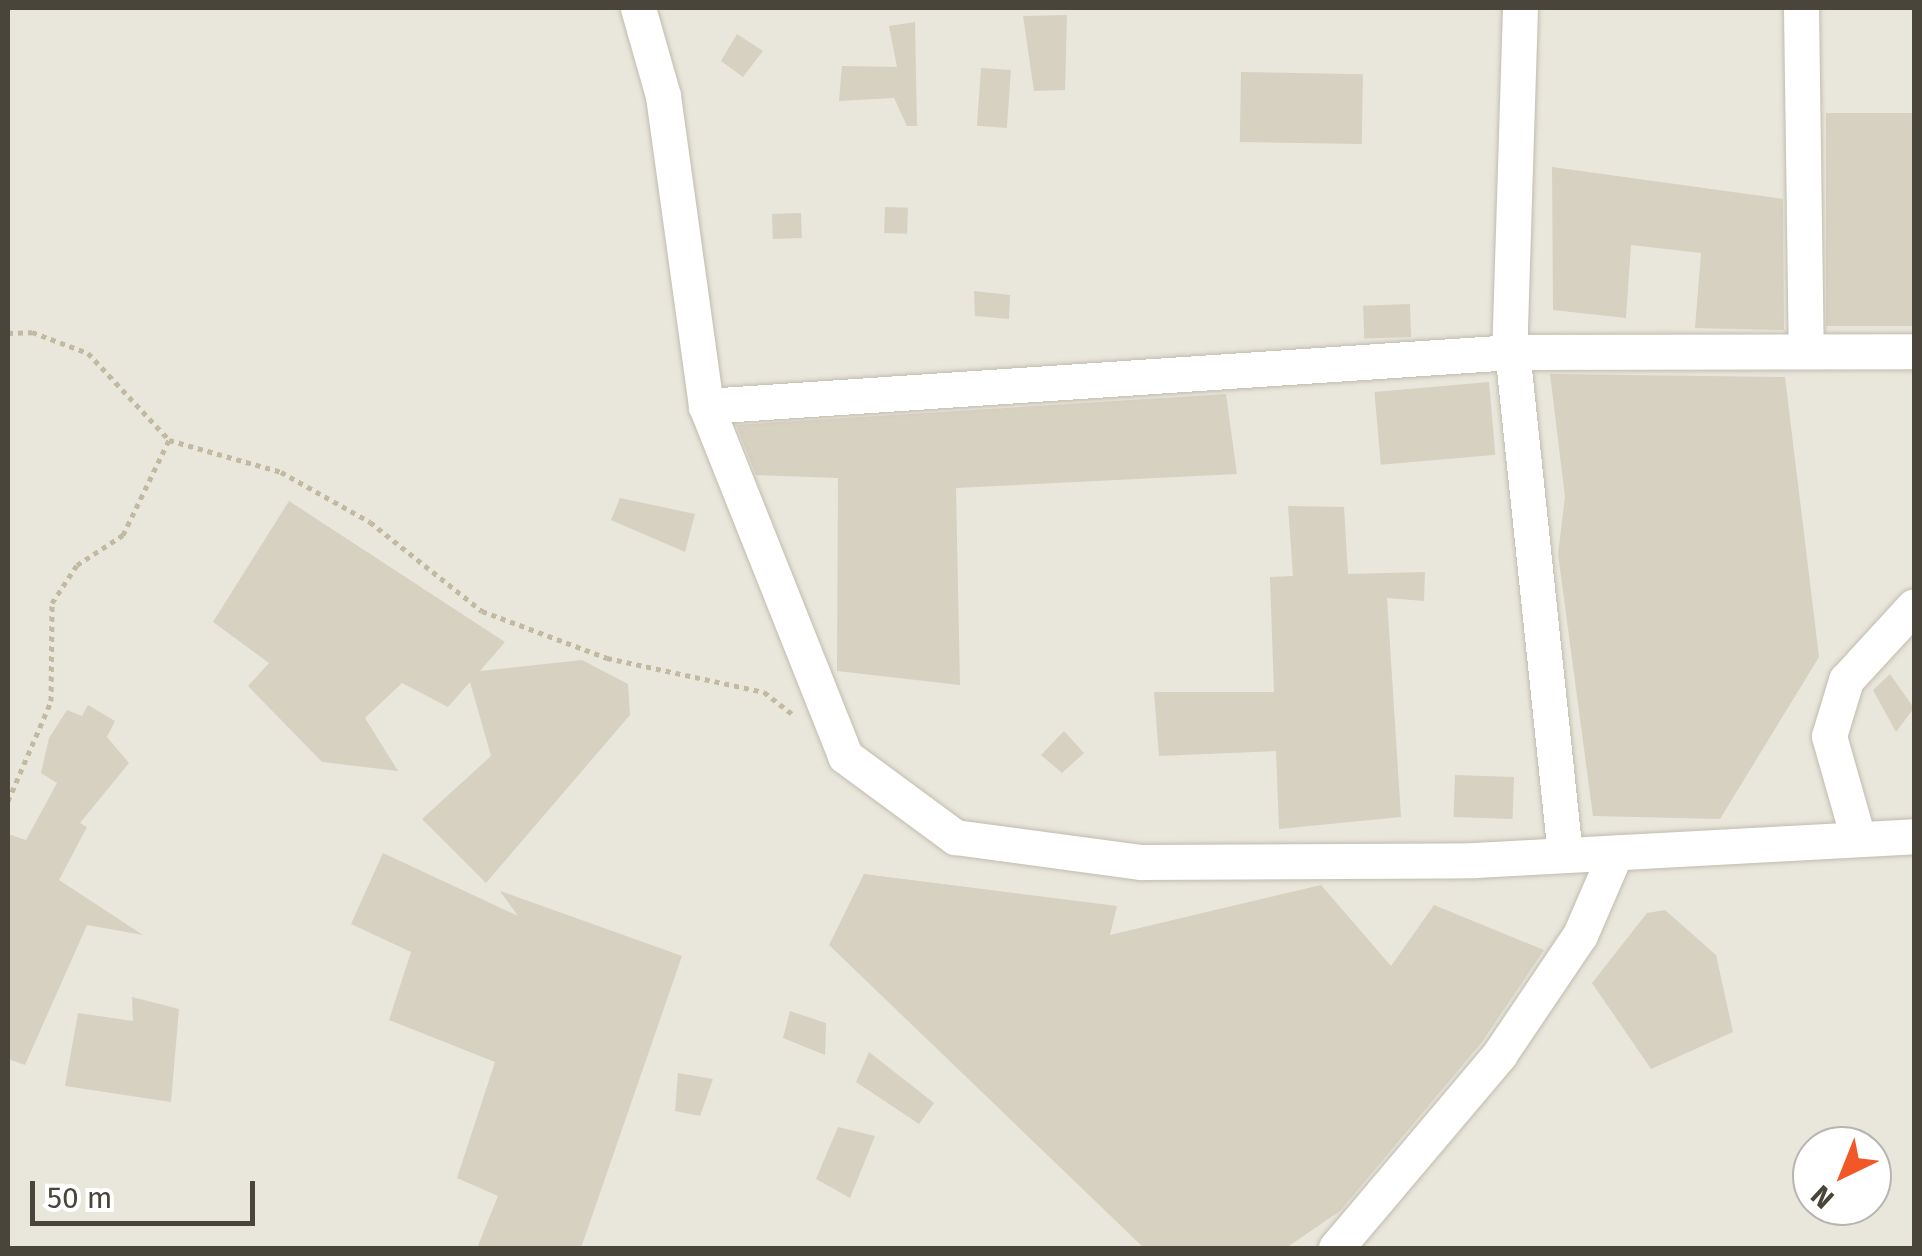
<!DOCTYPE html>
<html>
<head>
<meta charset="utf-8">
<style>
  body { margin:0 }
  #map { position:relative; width:1922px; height:1256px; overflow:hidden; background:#f6f4ec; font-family:"Fira Sans",sans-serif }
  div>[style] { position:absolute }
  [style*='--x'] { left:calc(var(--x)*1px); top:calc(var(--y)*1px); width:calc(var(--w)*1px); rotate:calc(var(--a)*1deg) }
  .residential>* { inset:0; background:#e9e6db }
  .building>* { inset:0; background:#d7d1c2; transform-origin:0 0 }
  .path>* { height:5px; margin-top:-2.5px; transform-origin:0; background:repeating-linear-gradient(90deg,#c2b9a1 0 5px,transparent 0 10px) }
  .roads { filter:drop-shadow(0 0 2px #c1bcaf) drop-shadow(0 0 2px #c1bcaf) }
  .minor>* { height:35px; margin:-17.5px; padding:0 17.5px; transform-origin:17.5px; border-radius:17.5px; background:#fff }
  span { translate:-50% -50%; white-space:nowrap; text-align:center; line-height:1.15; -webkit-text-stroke:8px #fff; paint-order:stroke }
  .frame { position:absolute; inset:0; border:10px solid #4a453a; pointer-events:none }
  .north { position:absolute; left:1792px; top:1126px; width:100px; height:100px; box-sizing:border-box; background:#fff; border:2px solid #b7b5b0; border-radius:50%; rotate:223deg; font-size:28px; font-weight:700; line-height:40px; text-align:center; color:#4a453a }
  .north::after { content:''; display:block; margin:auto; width:35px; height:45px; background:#f25827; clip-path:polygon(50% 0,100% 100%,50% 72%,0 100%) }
  .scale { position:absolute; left:30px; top:1181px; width:225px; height:45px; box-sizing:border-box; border:5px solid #4a453a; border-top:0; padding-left:12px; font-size:30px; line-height:35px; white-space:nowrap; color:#4a453a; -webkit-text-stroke:8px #fff; paint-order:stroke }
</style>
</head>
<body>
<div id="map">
  <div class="residential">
    <div style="clip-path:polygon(evenodd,8px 8px,1914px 8px,1914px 1248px,8px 1248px,8px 8px,1812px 1146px,1872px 1146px,1872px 1206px,1812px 1206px,1812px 1146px)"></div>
  </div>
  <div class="building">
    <div style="clip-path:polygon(1067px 15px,1065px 90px,1034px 91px,1023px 16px)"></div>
    <div style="clip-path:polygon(915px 22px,917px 126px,907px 126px,894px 98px,839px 101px,842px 66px,897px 67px,889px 26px)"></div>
    <div style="clip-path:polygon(737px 34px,763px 51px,743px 77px,721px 61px)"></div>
    <div style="left:981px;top:68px;width:30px;height:58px;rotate:4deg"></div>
    <div style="left:1241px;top:72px;width:122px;height:70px;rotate:1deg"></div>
    <div style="left:1914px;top:113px;width:213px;height:88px;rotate:90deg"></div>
    <div style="clip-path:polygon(1552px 167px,1783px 199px,1784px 330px,1695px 328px,1701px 253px,1631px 245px,1626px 318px,1553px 310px)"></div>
    <div style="left:885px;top:207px;width:23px;height:26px;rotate:2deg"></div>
    <div style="left:801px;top:213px;width:25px;height:29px;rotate:88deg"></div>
    <div style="clip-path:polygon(974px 291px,1010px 295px,1009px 319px,975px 316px)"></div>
    <div style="left:1410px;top:304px;width:33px;height:47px;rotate:88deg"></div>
    <div style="clip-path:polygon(1550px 374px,1785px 377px,1819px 657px,1720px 819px,1593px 816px,1558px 554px,1565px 497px)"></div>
    <div style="left:1489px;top:382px;width:73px;height:115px;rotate:85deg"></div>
    <div style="clip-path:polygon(1226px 394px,1237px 474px,956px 488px,960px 685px,837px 671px,838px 478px,756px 475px,736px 425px)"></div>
    <div style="clip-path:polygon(620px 498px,695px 514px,685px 552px,611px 520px)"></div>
    <div style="clip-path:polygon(289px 501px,505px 642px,480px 671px,582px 660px,628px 684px,630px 715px,486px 883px,422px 819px,491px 756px,470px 682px,448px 707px,402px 683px,365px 718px,398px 771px,322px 762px,248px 686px,269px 663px,213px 622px)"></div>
    <div style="clip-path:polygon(1288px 506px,1344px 507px,1348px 574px,1425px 572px,1424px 601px,1387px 598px,1401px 817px,1279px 829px,1276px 751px,1159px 756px,1154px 692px,1274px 692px,1270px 577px,1293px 576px)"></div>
    <div style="clip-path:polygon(1890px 674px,1914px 708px,1896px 732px,1873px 690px)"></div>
    <div style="clip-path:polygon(88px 705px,115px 721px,107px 737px,129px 763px,80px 823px,87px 827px,59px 880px,143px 935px,87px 925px,25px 1065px,8px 1059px,8px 834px,26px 840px,57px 783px,41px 773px,49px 738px,67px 710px,82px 716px)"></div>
    <div style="clip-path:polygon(1064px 731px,1084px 753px,1062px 773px,1041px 755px)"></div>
    <div style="left:1455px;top:775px;width:59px;height:42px;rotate:2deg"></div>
    <div style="clip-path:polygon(383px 853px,518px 916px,500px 891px,682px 956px,581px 1248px,477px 1248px,498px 1196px,457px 1178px,495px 1062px,389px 1020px,411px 952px,351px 924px)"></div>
    <div style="clip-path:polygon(864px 874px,1117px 906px,1110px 935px,1321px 885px,1391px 966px,1434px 905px,1544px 950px,1482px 1042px,1340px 1211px,1286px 1248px,1144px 1248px,829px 945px)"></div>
    <div style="clip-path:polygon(1665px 910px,1716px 955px,1733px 1032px,1651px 1069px,1592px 983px,1647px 913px)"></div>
    <div style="clip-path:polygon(132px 997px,179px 1009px,171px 1102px,65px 1086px,78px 1013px,133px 1021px)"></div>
    <div style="clip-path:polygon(790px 1011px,826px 1023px,825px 1055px,783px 1038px)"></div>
    <div style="clip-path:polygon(869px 1052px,934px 1103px,919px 1124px,856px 1082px)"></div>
    <div style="clip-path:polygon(678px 1073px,713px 1079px,700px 1116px,675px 1111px)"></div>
    <div style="clip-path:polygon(838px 1127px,875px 1136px,850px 1198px,816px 1179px)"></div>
  </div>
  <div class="path">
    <div style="--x:8;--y:333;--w:24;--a:-2"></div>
    <div style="--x:32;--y:332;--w:60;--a:20.6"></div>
    <div style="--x:88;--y:353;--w:119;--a:47"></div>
    <div style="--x:169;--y:440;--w:116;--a:15.9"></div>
    <div style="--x:281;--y:472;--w:102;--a:29.3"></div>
    <div style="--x:370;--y:522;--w:143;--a:38.5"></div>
    <div style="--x:482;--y:611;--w:134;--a:20.6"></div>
    <div style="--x:607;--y:658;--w:161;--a:12.2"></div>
    <div style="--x:764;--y:692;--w:37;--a:38"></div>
    <div style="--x:8;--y:801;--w:109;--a:-66.7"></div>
    <div style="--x:51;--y:701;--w:98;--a:-89.4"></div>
    <div style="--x:52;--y:603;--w:45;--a:-56.7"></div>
    <div style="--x:77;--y:565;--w:55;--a:-33.1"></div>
    <div style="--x:123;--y:535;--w:106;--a:-64.2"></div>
  </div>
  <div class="roads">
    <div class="minor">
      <div style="--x:638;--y:8;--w:91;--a:74.1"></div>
      <div style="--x:663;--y:96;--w:313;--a:82.1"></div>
      <div style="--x:706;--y:406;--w:377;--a:68.3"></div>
      <div style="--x:845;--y:756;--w:137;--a:36.4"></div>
      <div style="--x:955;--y:837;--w:188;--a:7.7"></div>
      <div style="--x:1141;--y:862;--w:334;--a:-0.3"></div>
      <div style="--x:1475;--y:860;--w:440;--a:-3.1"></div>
      <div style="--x:1520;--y:8;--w:323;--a:91.8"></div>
      <div style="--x:1510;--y:331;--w:527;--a:84.01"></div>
      <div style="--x:1801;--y:8;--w:343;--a:89.2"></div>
      <div style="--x:706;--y:406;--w:808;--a:-3.83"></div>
      <div style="--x:1512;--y:352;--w:402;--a:-0.1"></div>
      <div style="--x:1858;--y:838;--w:106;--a:-105.9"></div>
      <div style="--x:1829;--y:736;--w:59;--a:-73.1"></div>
      <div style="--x:1846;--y:680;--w:100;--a:-47.4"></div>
      <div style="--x:1336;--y:1248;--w:253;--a:-49.8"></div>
      <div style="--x:1499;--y:1055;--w:145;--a:-56"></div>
      <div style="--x:1580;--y:935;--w:90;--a:-66.6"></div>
    </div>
  </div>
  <div class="frame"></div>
  <div class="north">N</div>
  <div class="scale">50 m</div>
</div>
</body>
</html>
